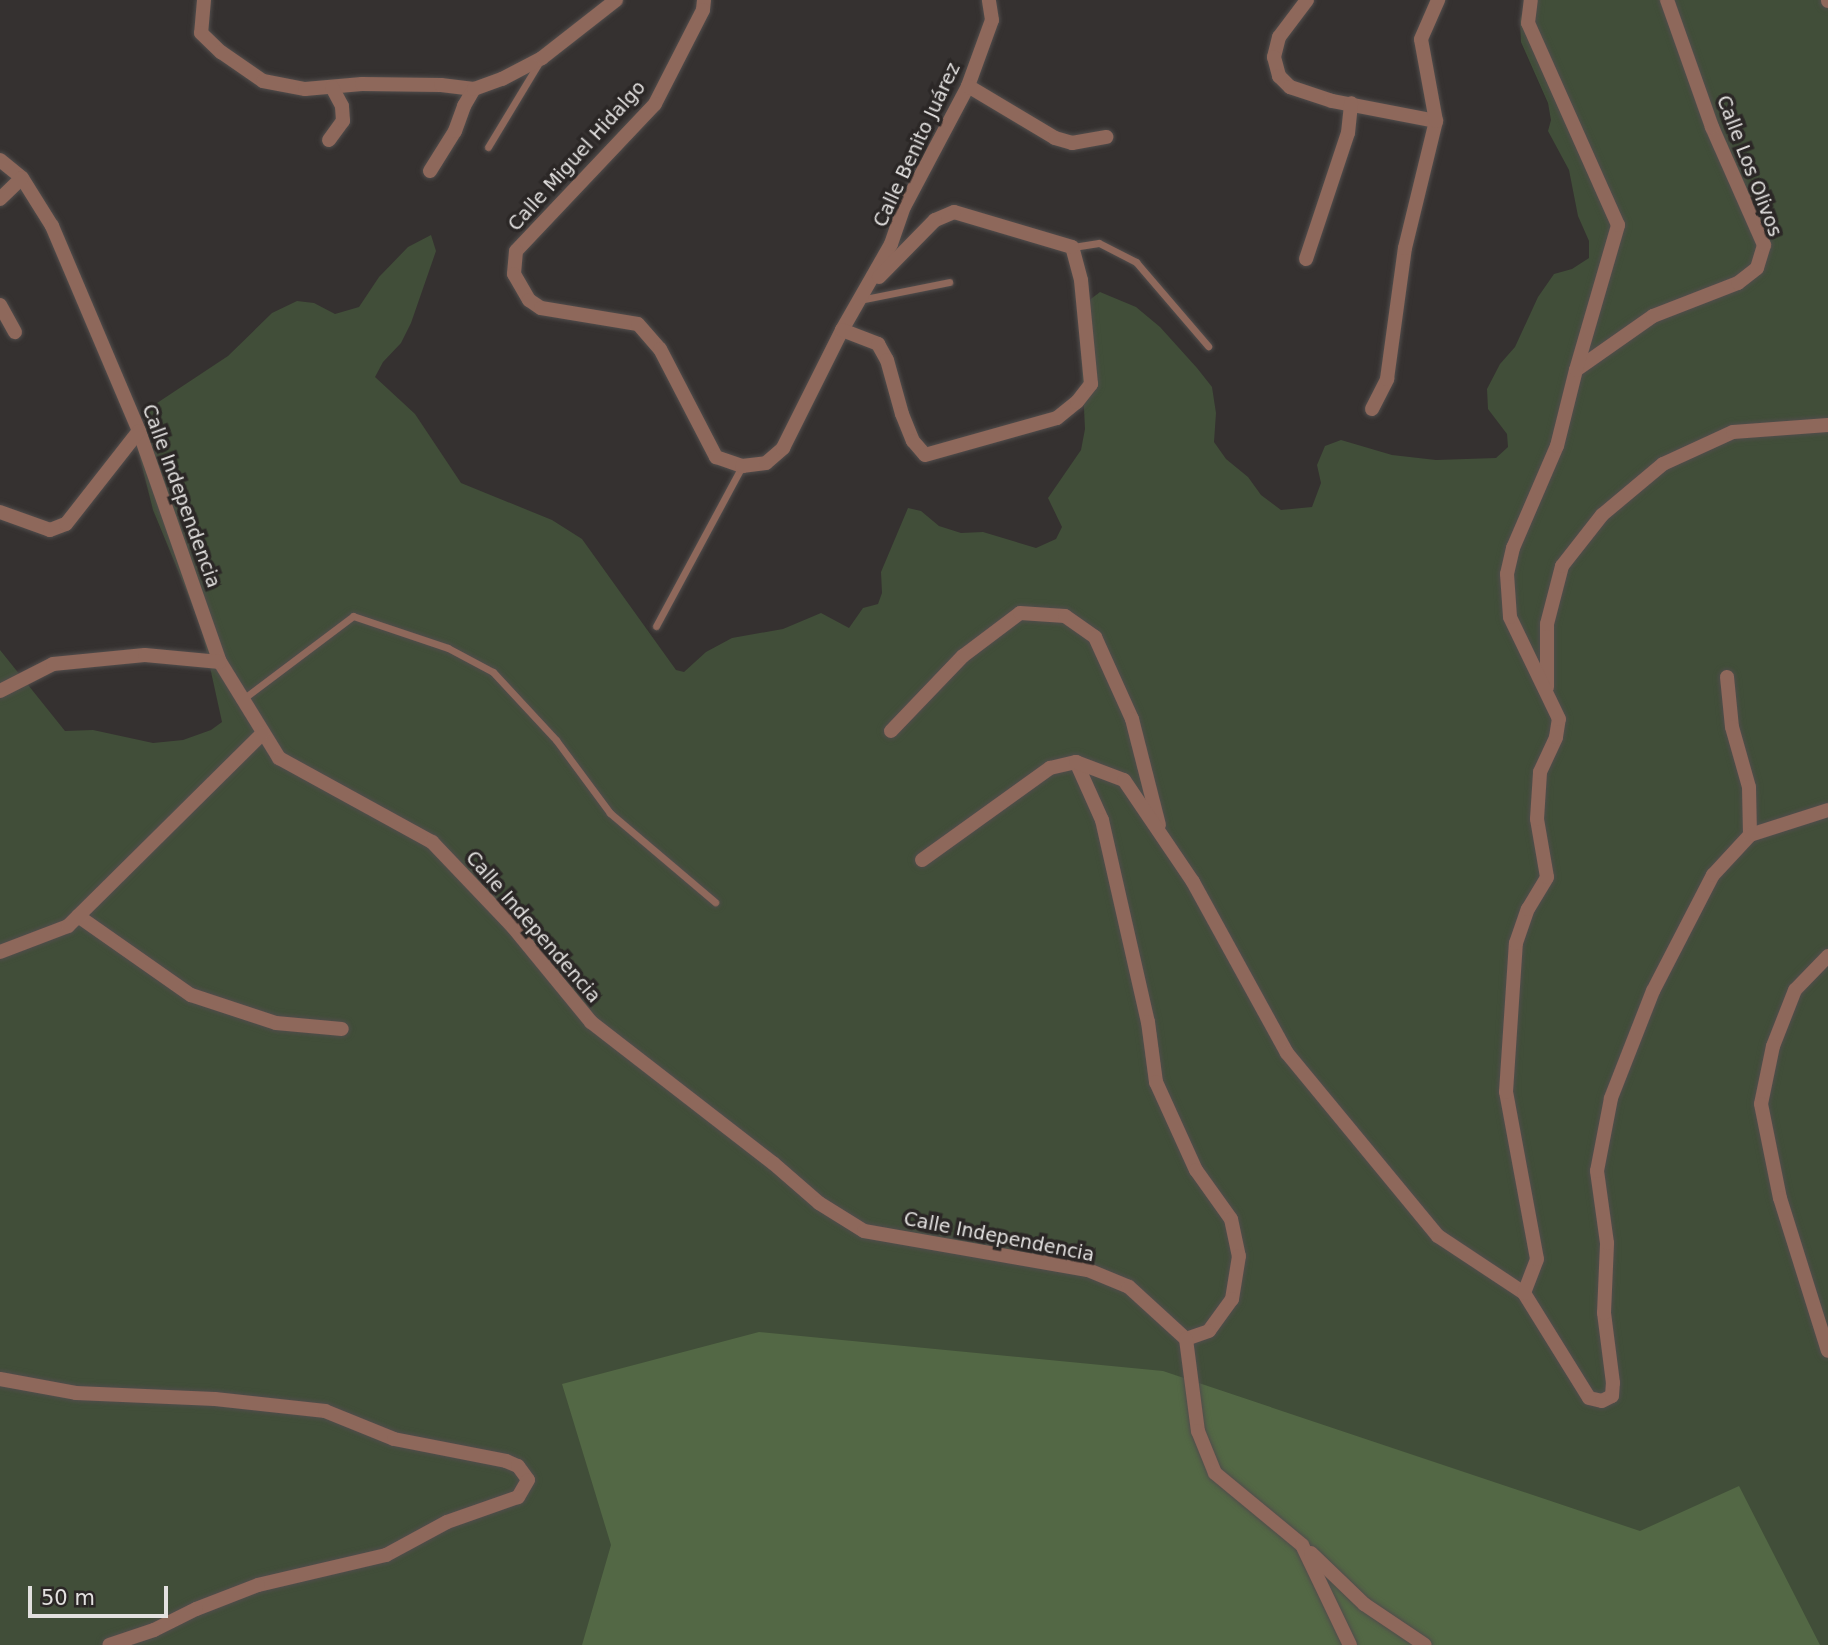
<!DOCTYPE html>
<html>
<head>
<meta charset="utf-8">
<style>
  body { margin:0 }
  #map { position:relative; width:1828px; height:1645px; overflow:hidden; background:#353130; font-family:"DejaVu Sans",sans-serif }
  div>[style] { position:absolute }
  [style*='--x'] { left:calc(var(--x)*1px); top:calc(var(--y)*1px); width:calc(var(--w)*1px); rotate:calc(var(--a)*1deg) }
  .green>* { inset:0; background:#414e39 }
  .forest>* { inset:0; background:#536845 }
  .roads { filter:drop-shadow(0 0 2px #514d4c) drop-shadow(0 0 2px #514d4c) }
  .service>* { height:7px; margin:-3.5px; padding:0 3.5px; transform-origin:3.5px; border-radius:3.5px; background:#8e685b }
  .minor>* { height:14px; margin:-7px; padding:0 7px; transform-origin:7px; border-radius:7px; background:#8e685b }
  span { translate:-50% -50%; white-space:nowrap; text-align:center; line-height:1.15; -webkit-text-stroke:7px #2b2726; paint-order:stroke }
  .street-label { font-size:19px; color:#e3e1e0 }
  .scale { position:absolute; left:28px; top:1586px; width:140px; height:32px; box-sizing:border-box; border:4px solid #e3e1e0; border-top:0; padding-left:9px; font-size:21px; line-height:24px; white-space:nowrap; color:#e3e1e0; -webkit-text-stroke:5px #2b2726; paint-order:stroke }
</style>
</head>
<body>
<div id="map">
  <div class="green">
    <div style="clip-path:polygon(1527px 0,1828px 0,1828px 1645px,0 1645px,0 650px,65px 731px,93px 730px,153px 743px,183px 740px,211px 730px,222px 722px,201px 626px,153px 510px,138px 450px,151px 407px,228px 356px,272px 313px,297px 301px,314px 303px,335px 314px,359px 307px,379px 277px,408px 247px,431px 235px,436px 251px,411px 323px,401px 343px,383px 362px,375px 377px,415px 414px,461px 483px,552px 520px,582px 539px,676px 670px,684px 672px,706px 652px,732px 638px,783px 629px,821px 613px,849px 628px,863px 608px,878px 604px,882px 593px,881px 572px,908px 508px,921px 511px,939px 526px,961px 533px,983px 532px,1036px 548px,1056px 539px,1062px 527px,1048px 498px,1081px 450px,1085px 429px,1079px 308px,1100px 292px,1136px 307px,1160px 327px,1197px 368px,1212px 387px,1216px 413px,1214px 442px,1226px 459px,1248px 477px,1261px 495px,1281px 510px,1312px 507px,1321px 483px,1317px 465px,1325px 446px,1341px 440px,1392px 455px,1436px 460px,1496px 458px,1508px 447px,1507px 434px,1488px 409px,1487px 389px,1500px 364px,1515px 347px,1538px 297px,1554px 274px,1572px 269px,1589px 258px,1589px 241px,1578px 216px,1569px 170px,1548px 131px,1551px 120px,1548px 103px,1521px 42px,1520px 19px)"></div>
  </div>
  <div class="forest">
    <div style="clip-path:polygon(759px 1332px,1163px 1371px,1640px 1531px,1739px 1486px,1820px 1645px,582px 1645px,611px 1545px,562px 1384px)"></div>
  </div>
  <div class="roads">
    <div class="service">
      <div style="--x:488;--y:147;--w:97;--a:-58.9"></div>
      <div style="--x:1073;--y:247;--w:26;--a:-9"></div>
      <div style="--x:1099;--y:243;--w:42;--a:27.2"></div>
      <div style="--x:1136;--y:262;--w:111;--a:49.4"></div>
      <div style="--x:860;--y:300;--w:91;--a:-11.4"></div>
      <div style="--x:656;--y:626;--w:182;--a:-61.7"></div>
      <div style="--x:243;--y:699;--w:138;--a:-37"></div>
      <div style="--x:353;--y:616;--w:100;--a:18.6"></div>
      <div style="--x:448;--y:648;--w:51;--a:28.1"></div>
      <div style="--x:493;--y:672;--w:93;--a:47.2"></div>
      <div style="--x:556;--y:740;--w:91;--a:53.5"></div>
      <div style="--x:610;--y:813;--w:138;--a:40.3"></div>
    </div>
    <div class="minor">
      <div style="--x:204;--y:0;--w:33;--a:95"></div>
      <div style="--x:201;--y:33;--w:28;--a:44"></div>
      <div style="--x:221;--y:52;--w:51;--a:34.6"></div>
      <div style="--x:263;--y:81;--w:43;--a:10.8"></div>
      <div style="--x:305;--y:89;--w:57;--a:-5"></div>
      <div style="--x:362;--y:84;--w:79;--a:0.7"></div>
      <div style="--x:441;--y:85;--w:33;--a:7"></div>
      <div style="--x:704;--y:0;--w:10;--a:96"></div>
      <div style="--x:703;--y:10;--w:106;--a:117.1"></div>
      <div style="--x:655;--y:104;--w:202;--a:133.4"></div>
      <div style="--x:516;--y:251;--w:23;--a:95"></div>
      <div style="--x:514;--y:274;--w:30;--a:60"></div>
      <div style="--x:529;--y:300;--w:14;--a:34"></div>
      <div style="--x:541;--y:308;--w:98;--a:9.4"></div>
      <div style="--x:638;--y:324;--w:33;--a:49"></div>
      <div style="--x:660;--y:349;--w:122;--a:62.6"></div>
      <div style="--x:716;--y:457;--w:28;--a:19"></div>
      <div style="--x:742;--y:466;--w:24;--a:-7"></div>
      <div style="--x:766;--y:463;--w:23;--a:-41"></div>
      <div style="--x:783;--y:448;--w:132;--a:-63.4"></div>
      <div style="--x:842;--y:330;--w:99;--a:-60.3"></div>
      <div style="--x:891;--y:244;--w:39;--a:-71"></div>
      <div style="--x:904;--y:207;--w:137;--a:-62.1"></div>
      <div style="--x:968;--y:86;--w:70;--a:-70"></div>
      <div style="--x:992;--y:20;--w:20;--a:-99"></div>
      <div style="--x:1307;--y:0;--w:46;--a:127.1"></div>
      <div style="--x:1279;--y:37;--w:21;--a:104"></div>
      <div style="--x:1274;--y:57;--w:20;--a:75"></div>
      <div style="--x:1279;--y:76;--w:16;--a:45"></div>
      <div style="--x:1290;--y:87;--w:44;--a:18.4"></div>
      <div style="--x:1332;--y:101;--w:106;--a:10.9"></div>
      <div style="--x:1828;--y:0;--w:1;--a:90"></div>
      <div style="--x:968;--y:86;--w:101;--a:30.9"></div>
      <div style="--x:1055;--y:138;--w:18;--a:16"></div>
      <div style="--x:1072;--y:143;--w:35;--a:-10"></div>
      <div style="--x:329;--y:140;--w:24;--a:-54"></div>
      <div style="--x:343;--y:121;--w:15;--a:-94"></div>
      <div style="--x:342;--y:106;--w:21;--a:-118"></div>
      <div style="--x:0;--y:160;--w:28;--a:39"></div>
      <div style="--x:22;--y:178;--w:57;--a:58"></div>
      <div style="--x:52;--y:226;--w:223;--a:67"></div>
      <div style="--x:139;--y:431;--w:245;--a:70.7"></div>
      <div style="--x:220;--y:662;--w:113;--a:58.4"></div>
      <div style="--x:279;--y:758;--w:175;--a:28.8"></div>
      <div style="--x:432;--y:842;--w:117;--a:46.4"></div>
      <div style="--x:513;--y:927;--w:123;--a:50.6"></div>
      <div style="--x:591;--y:1022;--w:230;--a:37.8"></div>
      <div style="--x:773;--y:1163;--w:61;--a:41"></div>
      <div style="--x:819;--y:1203;--w:53;--a:31.9"></div>
      <div style="--x:864;--y:1231;--w:227;--a:9.9"></div>
      <div style="--x:1088;--y:1270;--w:44;--a:22.5"></div>
      <div style="--x:1129;--y:1287;--w:77;--a:42.4"></div>
      <div style="--x:430;--y:171;--w:47;--a:-58"></div>
      <div style="--x:455;--y:131;--w:27;--a:-70"></div>
      <div style="--x:464;--y:106;--w:20;--a:-60"></div>
      <div style="--x:474;--y:89;--w:30;--a:-20"></div>
      <div style="--x:502;--y:79;--w:45;--a:-27.7"></div>
      <div style="--x:542;--y:58;--w:94;--a:-38.1"></div>
      <div style="--x:0;--y:199;--w:30;--a:-44"></div>
      <div style="--x:1306;--y:259;--w:133;--a:-71.6"></div>
      <div style="--x:1348;--y:133;--w:30;--a:-84"></div>
      <div style="--x:0;--y:305;--w:31;--a:61"></div>
      <div style="--x:842;--y:330;--w:39;--a:21"></div>
      <div style="--x:878;--y:344;--w:18;--a:61"></div>
      <div style="--x:887;--y:360;--w:56;--a:74.5"></div>
      <div style="--x:902;--y:414;--w:29;--a:68"></div>
      <div style="--x:913;--y:441;--w:18;--a:49"></div>
      <div style="--x:925;--y:455;--w:137;--a:-15.7"></div>
      <div style="--x:1057;--y:418;--w:26;--a:-39"></div>
      <div style="--x:1077;--y:402;--w:23;--a:-52"></div>
      <div style="--x:1091;--y:384;--w:104;--a:-95.5"></div>
      <div style="--x:1081;--y:280;--w:34;--a:-105"></div>
      <div style="--x:1072;--y:247;--w:123;--a:-163.5"></div>
      <div style="--x:954;--y:212;--w:21;--a:157"></div>
      <div style="--x:935;--y:220;--w:80;--a:134.5"></div>
      <div style="--x:1576;--y:370;--w:94;--a:-35"></div>
      <div style="--x:1653;--y:316;--w:91;--a:-21.2"></div>
      <div style="--x:1738;--y:283;--w:24;--a:-38"></div>
      <div style="--x:1757;--y:268;--w:24;--a:-73"></div>
      <div style="--x:1764;--y:245;--w:129;--a:-113.8"></div>
      <div style="--x:1712;--y:127;--w:135;--a:-109.5"></div>
      <div style="--x:1372;--y:409;--w:34;--a:-63"></div>
      <div style="--x:1387;--y:379;--w:132;--a:-82.2"></div>
      <div style="--x:1405;--y:248;--w:131;--a:-76.3"></div>
      <div style="--x:1436;--y:121;--w:83;--a:-100.4"></div>
      <div style="--x:1421;--y:39;--w:43;--a:-66.4"></div>
      <div style="--x:0;--y:512;--w:53;--a:19.8"></div>
      <div style="--x:50;--y:530;--w:17;--a:-21"></div>
      <div style="--x:66;--y:524;--w:118;--a:-51.9"></div>
      <div style="--x:1727;--y:677;--w:50;--a:84.3"></div>
      <div style="--x:1732;--y:727;--w:62;--a:74.2"></div>
      <div style="--x:1749;--y:787;--w:48;--a:88.8"></div>
      <div style="--x:1547;--y:687;--w:63;--a:-90"></div>
      <div style="--x:1547;--y:624;--w:60;--a:-75.5"></div>
      <div style="--x:1562;--y:566;--w:65;--a:-51.9"></div>
      <div style="--x:1602;--y:515;--w:80;--a:-39.9"></div>
      <div style="--x:1663;--y:464;--w:77;--a:-24.6"></div>
      <div style="--x:1733;--y:432;--w:95;--a:-4.2"></div>
      <div style="--x:0;--y:691;--w:59;--a:-27"></div>
      <div style="--x:53;--y:664;--w:92;--a:-5.6"></div>
      <div style="--x:145;--y:655;--w:75;--a:5.3"></div>
      <div style="--x:891;--y:731;--w:104;--a:-46.2"></div>
      <div style="--x:963;--y:656;--w:71;--a:-37"></div>
      <div style="--x:1020;--y:613;--w:45;--a:3.8"></div>
      <div style="--x:1065;--y:616;--w:37;--a:35"></div>
      <div style="--x:1095;--y:637;--w:90;--a:65.7"></div>
      <div style="--x:1132;--y:719;--w:109;--a:75.7"></div>
      <div style="--x:1076;--y:762;--w:64;--a:65.9"></div>
      <div style="--x:1102;--y:820;--w:207;--a:77.2"></div>
      <div style="--x:1148;--y:1022;--w:61;--a:82.4"></div>
      <div style="--x:1156;--y:1082;--w:97;--a:65.6"></div>
      <div style="--x:1196;--y:1170;--w:60;--a:54.5"></div>
      <div style="--x:1231;--y:1219;--w:38;--a:78"></div>
      <div style="--x:1239;--y:1256;--w:44;--a:99.2"></div>
      <div style="--x:1232;--y:1299;--w:39;--a:126"></div>
      <div style="--x:1209;--y:1331;--w:24;--a:161"></div>
      <div style="--x:922;--y:860;--w:158;--a:-35.7"></div>
      <div style="--x:1050;--y:768;--w:27;--a:-13"></div>
      <div style="--x:1076;--y:762;--w:51;--a:20.6"></div>
      <div style="--x:1124;--y:780;--w:123;--a:55.9"></div>
      <div style="--x:1193;--y:882;--w:195;--a:61.2"></div>
      <div style="--x:1287;--y:1053;--w:237;--a:50.5"></div>
      <div style="--x:1438;--y:1236;--w:103;--a:33.5"></div>
      <div style="--x:1524;--y:1293;--w:123;--a:58.2"></div>
      <div style="--x:1589;--y:1398;--w:13;--a:13"></div>
      <div style="--x:1602;--y:1401;--w:11;--a:-27"></div>
      <div style="--x:1612;--y:1396;--w:13;--a:-86"></div>
      <div style="--x:1613;--y:1383;--w:71;--a:-97.3"></div>
      <div style="--x:1604;--y:1313;--w:70;--a:-87.5"></div>
      <div style="--x:1607;--y:1243;--w:73;--a:-97.9"></div>
      <div style="--x:1597;--y:1171;--w:74;--a:-79.1"></div>
      <div style="--x:1611;--y:1098;--w:115;--a:-68.6"></div>
      <div style="--x:1653;--y:991;--w:131;--a:-62.7"></div>
      <div style="--x:1713;--y:875;--w:54;--a:-47.2"></div>
      <div style="--x:1750;--y:835;--w:82;--a:-17.8"></div>
      <div style="--x:78;--y:916;--w:138;--a:35"></div>
      <div style="--x:191;--y:995;--w:89;--a:18.2"></div>
      <div style="--x:276;--y:1023;--w:66;--a:5.2"></div>
      <div style="--x:0;--y:952;--w:73;--a:-20.9"></div>
      <div style="--x:68;--y:926;--w:274;--a:-44.7"></div>
      <div style="--x:1828;--y:956;--w:47;--a:134.1"></div>
      <div style="--x:1795;--y:990;--w:60;--a:111.4"></div>
      <div style="--x:1773;--y:1046;--w:59;--a:101.7"></div>
      <div style="--x:1761;--y:1104;--w:96;--a:78.6"></div>
      <div style="--x:1780;--y:1198;--w:160;--a:72.6"></div>
      <div style="--x:1524;--y:1293;--w:36;--a:-69"></div>
      <div style="--x:1537;--y:1259;--w:170;--a:-100.5"></div>
      <div style="--x:1506;--y:1092;--w:149;--a:-86.2"></div>
      <div style="--x:1516;--y:943;--w:36;--a:-71"></div>
      <div style="--x:1528;--y:909;--w:37;--a:-59"></div>
      <div style="--x:1547;--y:877;--w:59;--a:-99.8"></div>
      <div style="--x:1537;--y:819;--w:47;--a:-86.3"></div>
      <div style="--x:1540;--y:772;--w:38;--a:-65"></div>
      <div style="--x:1556;--y:737;--w:18;--a:-81"></div>
      <div style="--x:1559;--y:719;--w:113;--a:-115.7"></div>
      <div style="--x:1510;--y:617;--w:43;--a:-94"></div>
      <div style="--x:1507;--y:574;--w:27;--a:-77"></div>
      <div style="--x:1513;--y:548;--w:111;--a:-66.7"></div>
      <div style="--x:1557;--y:446;--w:78;--a:-76"></div>
      <div style="--x:1576;--y:370;--w:151;--a:-73.8"></div>
      <div style="--x:1618;--y:225;--w:221;--a:-114"></div>
      <div style="--x:1528;--y:23;--w:23;--a:-83"></div>
      <div style="--x:1186;--y:1339;--w:93;--a:82.6"></div>
      <div style="--x:1198;--y:1431;--w:45;--a:68"></div>
      <div style="--x:1215;--y:1473;--w:113;--a:39.6"></div>
      <div style="--x:1302;--y:1545;--w:111;--a:64.4"></div>
      <div style="--x:0;--y:1379;--w:77;--a:10.4"></div>
      <div style="--x:76;--y:1393;--w:139;--a:2.5"></div>
      <div style="--x:215;--y:1399;--w:111;--a:6.2"></div>
      <div style="--x:325;--y:1411;--w:74;--a:22.1"></div>
      <div style="--x:394;--y:1439;--w:114;--a:11.1"></div>
      <div style="--x:506;--y:1461;--w:13;--a:23"></div>
      <div style="--x:518;--y:1466;--w:17;--a:54"></div>
      <div style="--x:528;--y:1480;--w:20;--a:120"></div>
      <div style="--x:518;--y:1497;--w:75;--a:160.6"></div>
      <div style="--x:447;--y:1522;--w:69;--a:151.6"></div>
      <div style="--x:386;--y:1555;--w:131;--a:166.8"></div>
      <div style="--x:258;--y:1585;--w:66;--a:158.8"></div>
      <div style="--x:196;--y:1609;--w:47;--a:153.4"></div>
      <div style="--x:154;--y:1630;--w:47;--a:161.6"></div>
      <div style="--x:1311;--y:1553;--w:74;--a:43.9"></div>
      <div style="--x:1364;--y:1604;--w:73;--a:33.9"></div>
    </div>
  </div>
  <div class="street-label">
    <span style="left:917px;top:145px;rotate:-65deg">Calle Benito Juárez</span>
    <span style="left:577px;top:156px;rotate:-48deg">Calle Miguel Hidalgo</span>
    <span style="left:1749px;top:166px;rotate:69deg">Calle Los Olivos</span>
    <span style="left:181px;top:496px;rotate:70deg">Calle Independencia</span>
    <span style="left:533px;top:927px;rotate:49deg">Calle Independencia</span>
    <span style="left:999px;top:1237px;rotate:11deg">Calle Independencia</span>
  </div>
  <div class="scale">50 m</div>
</div>
</body>
</html>
